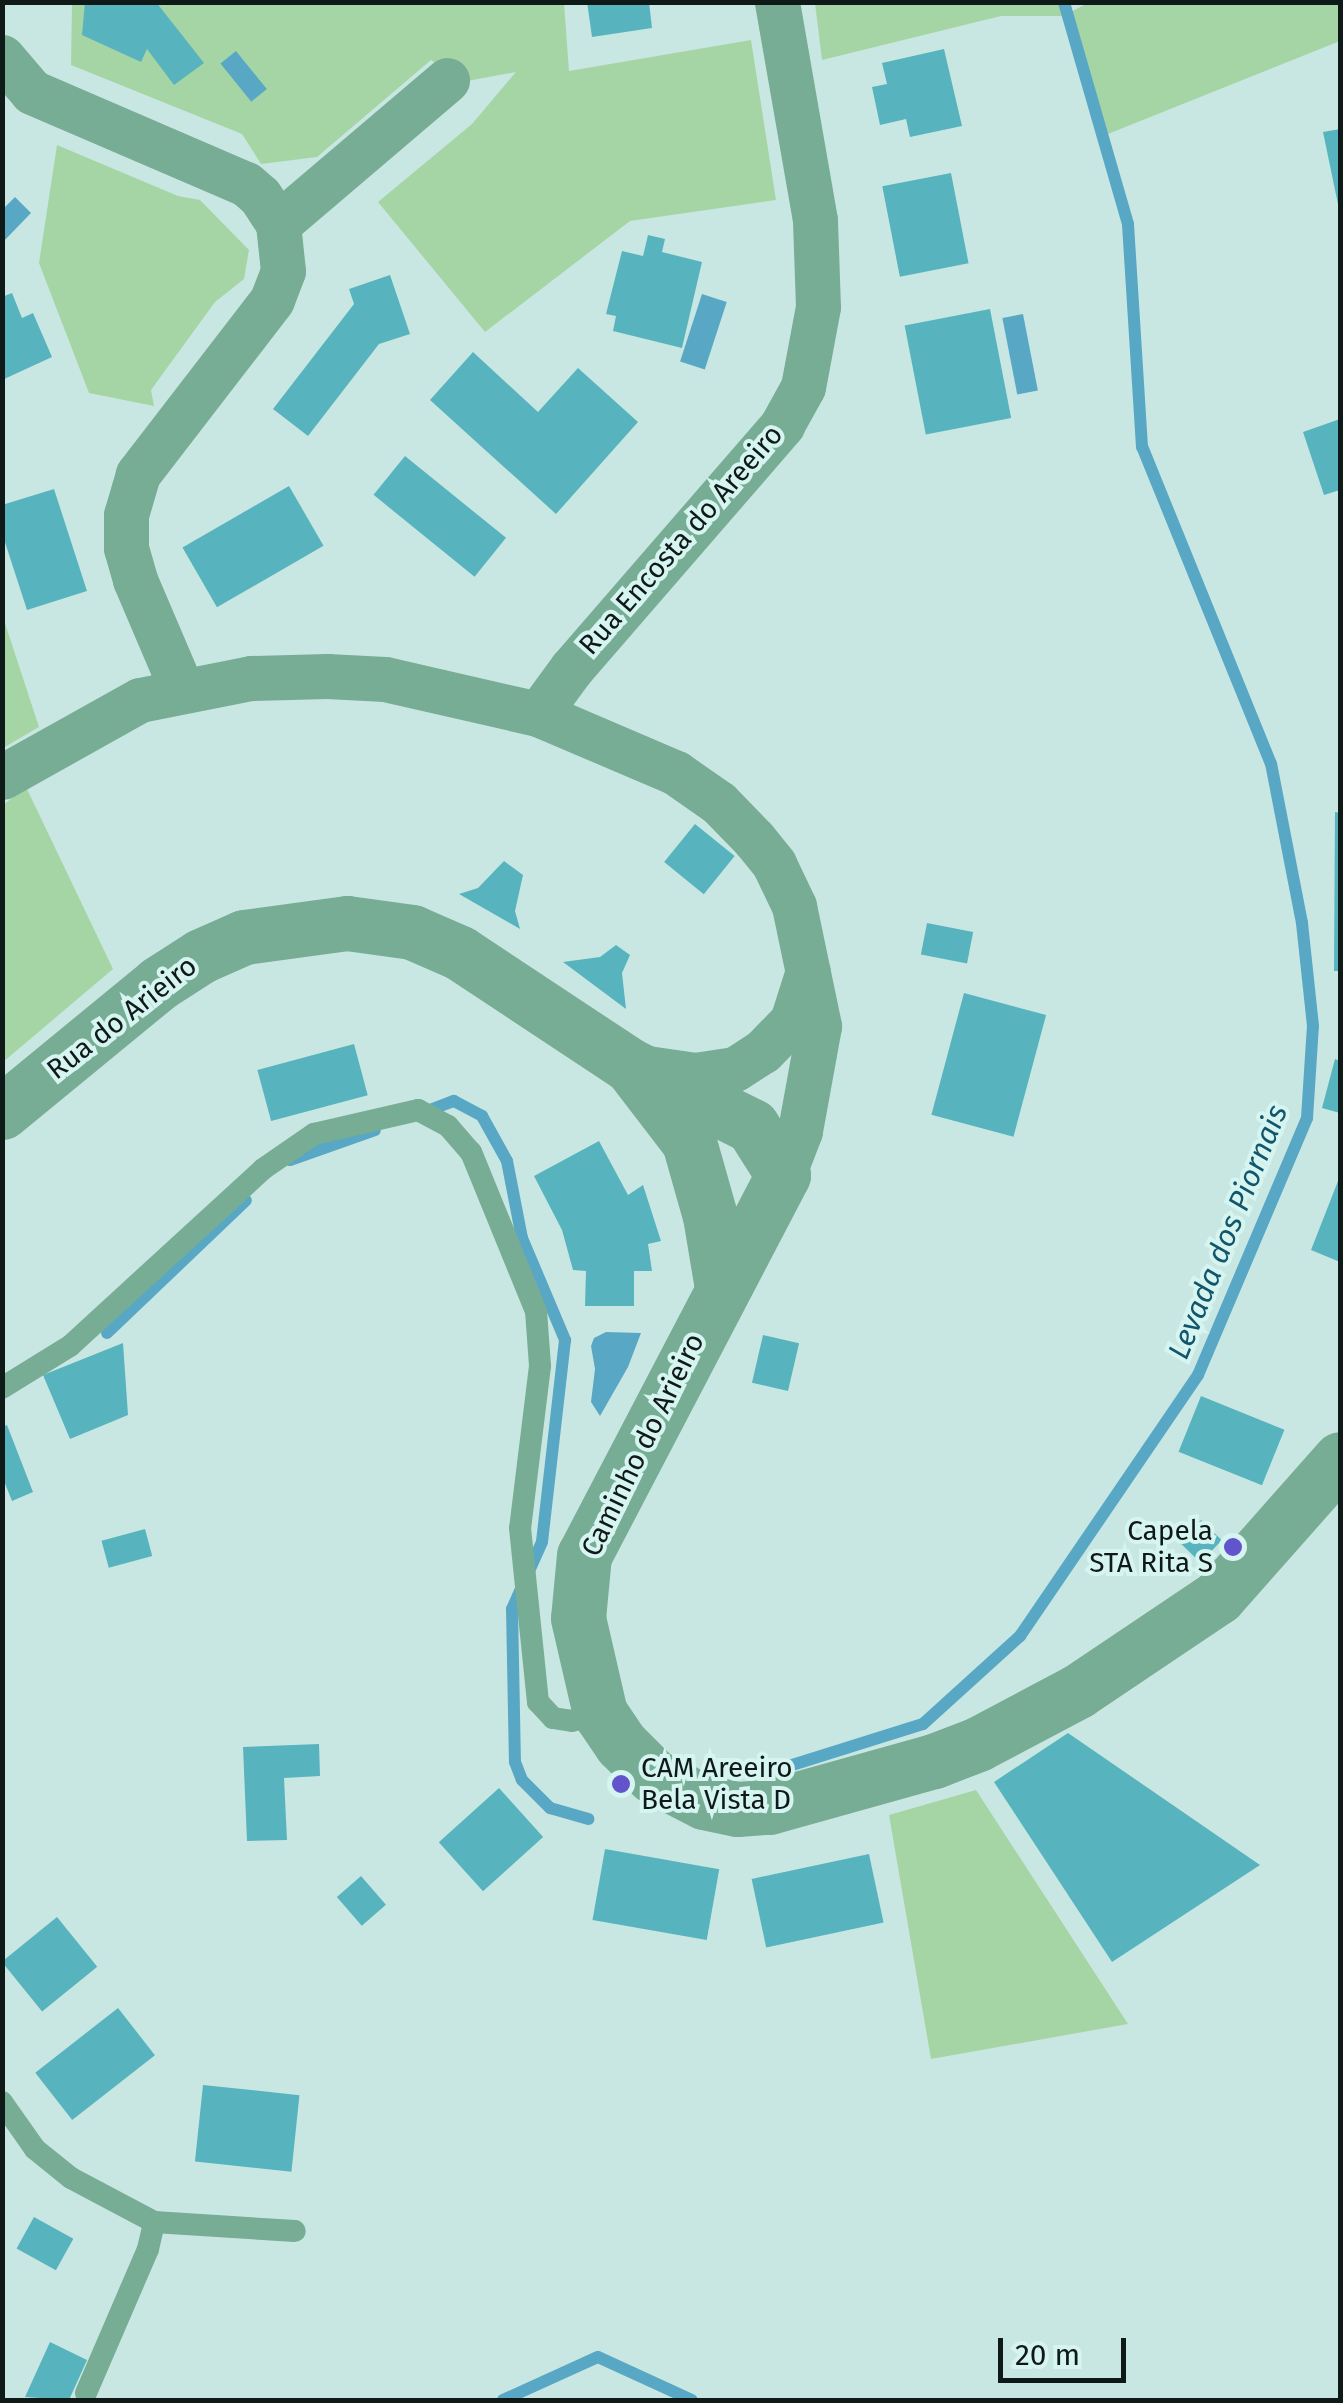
<!DOCTYPE html>
<html>
<head>
<meta charset="utf-8">
<style>
  body { margin:0 }
  #map { position:relative; width:1343px; height:2403px; overflow:hidden; background:#c9e7e2; font-family:"Fira Sans",sans-serif }
  div>[style] { position:absolute }
  [style*='--x'] { left:calc(var(--x)*1px); top:calc(var(--y)*1px); width:calc(var(--w)*1px); rotate:calc(var(--a)*1deg) }
  .green>* { inset:0; background:#a5d5a5 }
  .water>* { inset:0; background:#58a8c5; transform-origin:0 0 }
  .stream>* { height:12px; margin:-6px; padding:0 6px; transform-origin:6px; border-radius:6px; background:#58a8c5 }
  .building>* { inset:0; background:#57b4be; transform-origin:0 0 }
  .service>* { height:22px; margin:-11px; padding:0 11px; transform-origin:11px; border-radius:11px; background:#78ad95 }
  .minor>* { height:45px; margin:-22.5px; padding:0 22.5px; transform-origin:22.5px; border-radius:22.5px; background:#78ad95 }
  .tertiary>* { height:55px; margin:-27.5px; padding:0 27.5px; transform-origin:27.5px; border-radius:27.5px; background:#78ad95 }
  .dots>* { width:28px; height:28px; translate:-50% -50%; box-sizing:border-box; border:5px solid #d6f5f0; border-radius:50% }
  span { translate:-50% -50%; white-space:nowrap; text-align:center; line-height:1.15; -webkit-text-stroke:8px #d6f5f0; paint-order:stroke }
  .street-label { font-size:28px; color:#0f1918 }
  .poi-label { font-size:28px; color:#0f1918 }
  .right { translate:-100% -50%; text-align:right }
  .left { translate:0 -50%; text-align:left }
  .water-label { font-size:30px; color:#13566b; font-style:italic }
  .frame { position:absolute; inset:0; border:5px solid #0f1918; pointer-events:none }
  .scale { position:absolute; left:998px; top:2338px; width:128px; height:45px; box-sizing:border-box; border:5px solid #0f1918; border-top:0; padding-left:12px; font-size:30px; line-height:35px; white-space:nowrap; color:#0f1918; -webkit-text-stroke:8px #d6f5f0; paint-order:stroke }
</style>
</head>
<body>
<div id="map">
  <div class="green">
    <div style="clip-path:polygon(1090px 2px,1340px 3px,1340px 41px,1098px 138px,1064px 16px,1001px 16px,822px 60px,815px 3px,1060px 3px,1065px 15px)"></div>
    <div style="clip-path:polygon(72px 3px,564px 3px,569px 71px,751px 40px,776px 200px,630px 221px,485px 332px,378px 202px,472px 124px,516px 72px,462px 82px,431px 60px,317px 157px,261px 164px,242px 134px,71px 65px)"></div>
    <div style="clip-path:polygon(57px 145px,178px 196px,200px 200px,249px 250px,244px 279px,215px 302px,151px 390px,154px 406px,89px 393px,39px 263px)"></div>
    <div style="clip-path:polygon(2px 614px,39px 727px,3px 748px,2px 748px)"></div>
    <div style="clip-path:polygon(26px 787px,113px 969px,3px 1062px,3px 805px)"></div>
    <div style="clip-path:polygon(976px 1790px,1128px 2024px,931px 2059px,889px 1815px)"></div>
  </div>
  <div class="water">
    <div style="left:236px;top:51px;width:49px;height:20px;rotate:51deg"></div>
    <div style="clip-path:polygon(15px 197px,31px 213px,3px 242px,3px 209px)"></div>
    <div style="left:702px;top:294px;width:26px;height:71px;rotate:18deg"></div>
    <div style="left:1023px;top:314px;width:78px;height:21px;rotate:79deg"></div>
    <div style="clip-path:polygon(606px 1332px,641px 1333px,628px 1367px,600px 1416px,591px 1402px,595px 1369px,591px 1346px,594px 1338px)"></div>
  </div>
  <div class="stream">
    <div style="--x:422;--y:1113;--w:34;--a:-21"></div>
    <div style="--x:454;--y:1101;--w:32;--a:28"></div>
    <div style="--x:482;--y:1116;--w:51;--a:60.9"></div>
    <div style="--x:507;--y:1161;--w:78;--a:79"></div>
    <div style="--x:522;--y:1238;--w:111;--a:67.1"></div>
    <div style="--x:565;--y:1340;--w:203;--a:96.5"></div>
    <div style="--x:542;--y:1542;--w:73;--a:114.1"></div>
    <div style="--x:512;--y:1609;--w:153;--a:88.9"></div>
    <div style="--x:515;--y:1762;--w:19;--a:69"></div>
    <div style="--x:522;--y:1780;--w:40;--a:45"></div>
    <div style="--x:550;--y:1808;--w:40;--a:16"></div>
    <div style="--x:290;--y:1160;--w:90;--a:-19.4"></div>
    <div style="--x:107;--y:1333;--w:192;--a:-43.7"></div>
    <div style="--x:773;--y:1771;--w:157;--a:-17.4"></div>
    <div style="--x:923;--y:1724;--w:131;--a:-42.2"></div>
    <div style="--x:1020;--y:1636;--w:316;--a:-55.7"></div>
    <div style="--x:1198;--y:1375;--w:279;--a:-67"></div>
    <div style="--x:1307;--y:1118;--w:92;--a:-86.3"></div>
    <div style="--x:1313;--y:1026;--w:104;--a:-96.1"></div>
    <div style="--x:1302;--y:923;--w:162;--a:-101"></div>
    <div style="--x:1271;--y:764;--w:342;--a:-112.1"></div>
    <div style="--x:1142;--y:447;--w:223;--a:-93.6"></div>
    <div style="--x:1128;--y:224;--w:231;--a:-106.1"></div>
    <div style="--x:503;--y:2400;--w:104;--a:-24.4"></div>
    <div style="--x:598;--y:2357;--w:103;--a:24.6"></div>
  </div>
  <div class="building">
    <div style="clip-path:polygon(85px 2px,156px 2px,204px 63px,174px 85px,147px 49px,141px 62px,82px 35px)"></div>
    <div style="clip-path:polygon(587px 2px,649px 2px,652px 28px,592px 37px)"></div>
    <div style="clip-path:polygon(944px 49px,962px 126px,910px 137px,906px 119px,880px 125px,872px 87px,887px 84px,882px 63px)"></div>
    <div style="clip-path:polygon(1340px 129px,1340px 208px,1339px 209px,1323px 132px)"></div>
    <div style="left:951px;top:173px;width:92px;height:70px;rotate:79deg"></div>
    <div style="clip-path:polygon(648px 235px,665px 239px,662px 252px,702px 262px,682px 348px,613px 331px,616px 316px,606px 314px,622px 251px,643px 256px)"></div>
    <div style="clip-path:polygon(390px 275px,410px 334px,379px 344px,308px 436px,273px 409px,354px 304px,349px 289px)"></div>
    <div style="clip-path:polygon(12px 293px,22px 318px,33px 313px,52px 357px,2px 380px,2px 297px)"></div>
    <div style="left:990px;top:309px;width:111px;height:87px;rotate:79deg"></div>
    <div style="clip-path:polygon(473px 352px,538px 412px,578px 368px,638px 422px,556px 514px,430px 400px)"></div>
    <div style="clip-path:polygon(1340px 419px,1340px 490px,1324px 495px,1303px 432px)"></div>
    <div style="left:405px;top:456px;width:130px;height:50px;rotate:39deg"></div>
    <div style="left:289px;top:486px;width:69px;height:123px;rotate:60deg"></div>
    <div style="clip-path:polygon(54px 489px,87px 591px,27px 610px,2px 533px,2px 505px)"></div>
    <div style="clip-path:polygon(1335px 812px,1340px 813px,1340px 971px,1334px 971px)"></div>
    <div style="left:695px;top:824px;width:51px;height:49px;rotate:39deg"></div>
    <div style="clip-path:polygon(504px 861px,523px 875px,515px 911px,520px 929px,459px 894px,478px 888px)"></div>
    <div style="left:927px;top:923px;width:47px;height:32px;rotate:11deg"></div>
    <div style="clip-path:polygon(616px 945px,630px 955px,622px 973px,626px 1009px,563px 962px,600px 957px)"></div>
    <div style="left:964px;top:993px;width:85px;height:126px;rotate:15deg"></div>
    <div style="left:354px;top:1044px;width:53px;height:100px;rotate:75deg"></div>
    <div style="clip-path:polygon(1335px 1059px,1340px 1061px,1340px 1113px,1322px 1108px)"></div>
    <div style="clip-path:polygon(599px 1141px,628px 1195px,643px 1185px,661px 1241px,648px 1244px,652px 1271px,634px 1271px,634px 1306px,585px 1306px,586px 1271px,573px 1270px,562px 1230px,534px 1176px)"></div>
    <div style="clip-path:polygon(1340px 1176px,1340px 1262px,1311px 1250px)"></div>
    <div style="left:763px;top:1335px;width:37px;height:49px;rotate:13deg"></div>
    <div style="clip-path:polygon(123px 1343px,128px 1415px,70px 1439px,43px 1375px)"></div>
    <div style="left:1201px;top:1396px;width:90px;height:60px;rotate:22deg"></div>
    <div style="clip-path:polygon(7px 1425px,33px 1492px,12px 1501px,2px 1476px,2px 1427px)"></div>
    <div style="left:1201px;top:1520px;width:29px;height:31px;rotate:44deg"></div>
    <div style="left:145px;top:1529px;width:28px;height:45px;rotate:75deg"></div>
    <div style="clip-path:polygon(1068px 1733px,1260px 1865px,1112px 1962px,994px 1782px)"></div>
    <div style="clip-path:polygon(319px 1744px,320px 1776px,284px 1778px,287px 1840px,247px 1841px,243px 1747px)"></div>
    <div style="left:499px;top:1788px;width:66px;height:81px;rotate:48deg"></div>
    <div style="left:605px;top:1849px;width:116px;height:72px;rotate:10deg"></div>
    <div style="left:869px;top:1854px;width:70px;height:120px;rotate:78deg"></div>
    <div style="left:361px;top:1876px;width:38px;height:32px;rotate:49deg"></div>
    <div style="left:57px;top:1917px;width:64px;height:71px;rotate:51deg"></div>
    <div style="left:118px;top:2008px;width:60px;height:105px;rotate:52deg"></div>
    <div style="left:203px;top:2085px;width:97px;height:77px;rotate:6deg"></div>
    <div style="left:34px;top:2217px;width:45px;height:36px;rotate:29deg"></div>
    <div style="clip-path:polygon(50px 2342px,87px 2360px,69px 2400px,25px 2397px)"></div>
  </div>
  <div class="service">
    <div style="--x:2;--y:1388;--w:80;--a:-31.7"></div>
    <div style="--x:70;--y:1346;--w:262;--a:-42.5"></div>
    <div style="--x:263;--y:1169;--w:62;--a:-34.5"></div>
    <div style="--x:314;--y:1134;--w:107;--a:-13"></div>
    <div style="--x:418;--y:1110;--w:34;--a:28"></div>
    <div style="--x:448;--y:1126;--w:35;--a:49"></div>
    <div style="--x:471;--y:1152;--w:172;--a:67.8"></div>
    <div style="--x:536;--y:1311;--w:55;--a:85.8"></div>
    <div style="--x:540;--y:1366;--w:163;--a:97"></div>
    <div style="--x:520;--y:1528;--w:175;--a:84.1"></div>
    <div style="--x:538;--y:1702;--w:22;--a:47"></div>
    <div style="--x:553;--y:1718;--w:19;--a:9"></div>
    <div style="--x:572;--y:1721;--w:29;--a:-16"></div>
    <div style="--x:2;--y:2102;--w:57;--a:54.9"></div>
    <div style="--x:35;--y:2149;--w:46;--a:38.9"></div>
    <div style="--x:71;--y:2178;--w:94;--a:27.9"></div>
    <div style="--x:154;--y:2222;--w:141;--a:3.7"></div>
    <div style="--x:86;--y:2393;--w:157;--a:-66.7"></div>
    <div style="--x:148;--y:2249;--w:28;--a:-77"></div>
  </div>
  <div class="minor">
    <div style="--x:2;--y:57;--w:46;--a:49.4"></div>
    <div style="--x:32;--y:92;--w:233;--a:23.3"></div>
    <div style="--x:246;--y:184;--w:18;--a:41"></div>
    <div style="--x:260;--y:196;--w:33;--a:57"></div>
    <div style="--x:278;--y:224;--w:47;--a:83.9"></div>
    <div style="--x:283;--y:271;--w:31;--a:111"></div>
    <div style="--x:272;--y:300;--w:220;--a:127.6"></div>
    <div style="--x:138;--y:474;--w:43;--a:106.3"></div>
    <div style="--x:126;--y:515;--w:33;--a:90"></div>
    <div style="--x:126;--y:548;--w:33;--a:74"></div>
    <div style="--x:135;--y:580;--w:120;--a:66.9"></div>
    <div style="--x:278;--y:224;--w:222;--a:-40.4"></div>
    <div style="--x:538;--y:714;--w:56;--a:-53.7"></div>
    <div style="--x:571;--y:669;--w:323;--a:-49.1"></div>
    <div style="--x:782;--y:425;--w:43;--a:-61.1"></div>
    <div style="--x:803;--y:387;--w:81;--a:-79.4"></div>
    <div style="--x:818;--y:307;--w:87;--a:-92"></div>
    <div style="--x:815;--y:220;--w:221;--a:-99.9"></div>
    <div style="--x:2;--y:777;--w:158;--a:-29.2"></div>
    <div style="--x:140;--y:700;--w:113;--a:-11.2"></div>
    <div style="--x:251;--y:678;--w:76;--a:-1.5"></div>
    <div style="--x:327;--y:676;--w:58;--a:3"></div>
    <div style="--x:385;--y:679;--w:157;--a:12.9"></div>
    <div style="--x:538;--y:714;--w:150;--a:23.1"></div>
    <div style="--x:676;--y:773;--w:52;--a:34.9"></div>
    <div style="--x:719;--y:803;--w:50;--a:45.8"></div>
    <div style="--x:754;--y:839;--w:32;--a:51"></div>
    <div style="--x:774;--y:864;--w:47;--a:64.5"></div>
    <div style="--x:794;--y:906;--w:123;--a:78.2"></div>
    <div style="--x:819;--y:1026;--w:107;--a:100.3"></div>
    <div style="--x:800;--y:1131;--w:47;--a:111.1"></div>
    <div style="--x:647;--y:1068;--w:49;--a:8.3"></div>
    <div style="--x:695;--y:1075;--w:40;--a:-8.5"></div>
    <div style="--x:735;--y:1069;--w:33;--a:-33"></div>
    <div style="--x:763;--y:1051;--w:42;--a:-46"></div>
    <div style="--x:792;--y:1021;--w:52;--a:-72.3"></div>
  </div>
  <div class="tertiary">
    <div style="--x:633;--y:1069;--w:92;--a:52.5"></div>
    <div style="--x:689;--y:1142;--w:77;--a:74.2"></div>
    <div style="--x:710;--y:1216;--w:73;--a:80.5"></div>
    <div style="--x:2;--y:1112;--w:203;--a:-39.4"></div>
    <div style="--x:159;--y:983;--w:50;--a:-32.7"></div>
    <div style="--x:201;--y:956;--w:47;--a:-23.8"></div>
    <div style="--x:244;--y:937;--w:104;--a:-7.7"></div>
    <div style="--x:347;--y:923;--w:66;--a:7.9"></div>
    <div style="--x:412;--y:932;--w:52;--a:23.6"></div>
    <div style="--x:460;--y:953;--w:203;--a:33.5"></div>
    <div style="--x:629;--y:1065;--w:137;--a:26.4"></div>
    <div style="--x:752;--y:1126;--w:58;--a:57.7"></div>
    <div style="--x:783;--y:1175;--w:429;--a:117.6"></div>
    <div style="--x:584;--y:1555;--w:63;--a:95.4"></div>
    <div style="--x:578;--y:1618;--w:98;--a:77"></div>
    <div style="--x:600;--y:1713;--w:37;--a:56"></div>
    <div style="--x:621;--y:1744;--w:45;--a:45"></div>
    <div style="--x:653;--y:1776;--w:57;--a:27"></div>
    <div style="--x:704;--y:1802;--w:34;--a:12"></div>
    <div style="--x:737;--y:1809;--w:32;--a:-4"></div>
    <div style="--x:769;--y:1807;--w:171;--a:-15.6"></div>
    <div style="--x:934;--y:1761;--w:47;--a:-21.1"></div>
    <div style="--x:978;--y:1744;--w:113;--a:-27.9"></div>
    <div style="--x:1078;--y:1691;--w:169;--a:-33.9"></div>
    <div style="--x:1218;--y:1597;--w:184;--a:-48.5"></div>
  </div>
  <div class="dots">
    <div style="left:1233px;top:1547px;background:#6254cd"></div>
    <div style="left:621px;top:1784px;background:#6254cd"></div>
  </div>
  <div class="street-label">
    <span style="left:681px;top:540px;rotate:-49deg">Rua Encosta do Areeiro</span>
    <span style="left:122px;top:1018px;rotate:-38deg">Rua do Arieiro</span>
    <span style="left:643px;top:1445px;rotate:-64deg">Caminho do Arieiro</span>
  </div>
  <div class="poi-label">
    <span class="right" style="left:1213px;top:1547px">Capela<br>STA Rita S</span>
    <span class="left" style="left:641px;top:1784px">CAM Areeiro<br>Bela Vista D</span>
  </div>
  <div class="water-label">
    <span style="left:1228px;top:1232px;rotate:-68deg">Levada dos Piornais</span>
  </div>
  <div class="frame"></div>
  <div class="scale">20 m</div>
</div>
</body>
</html>
